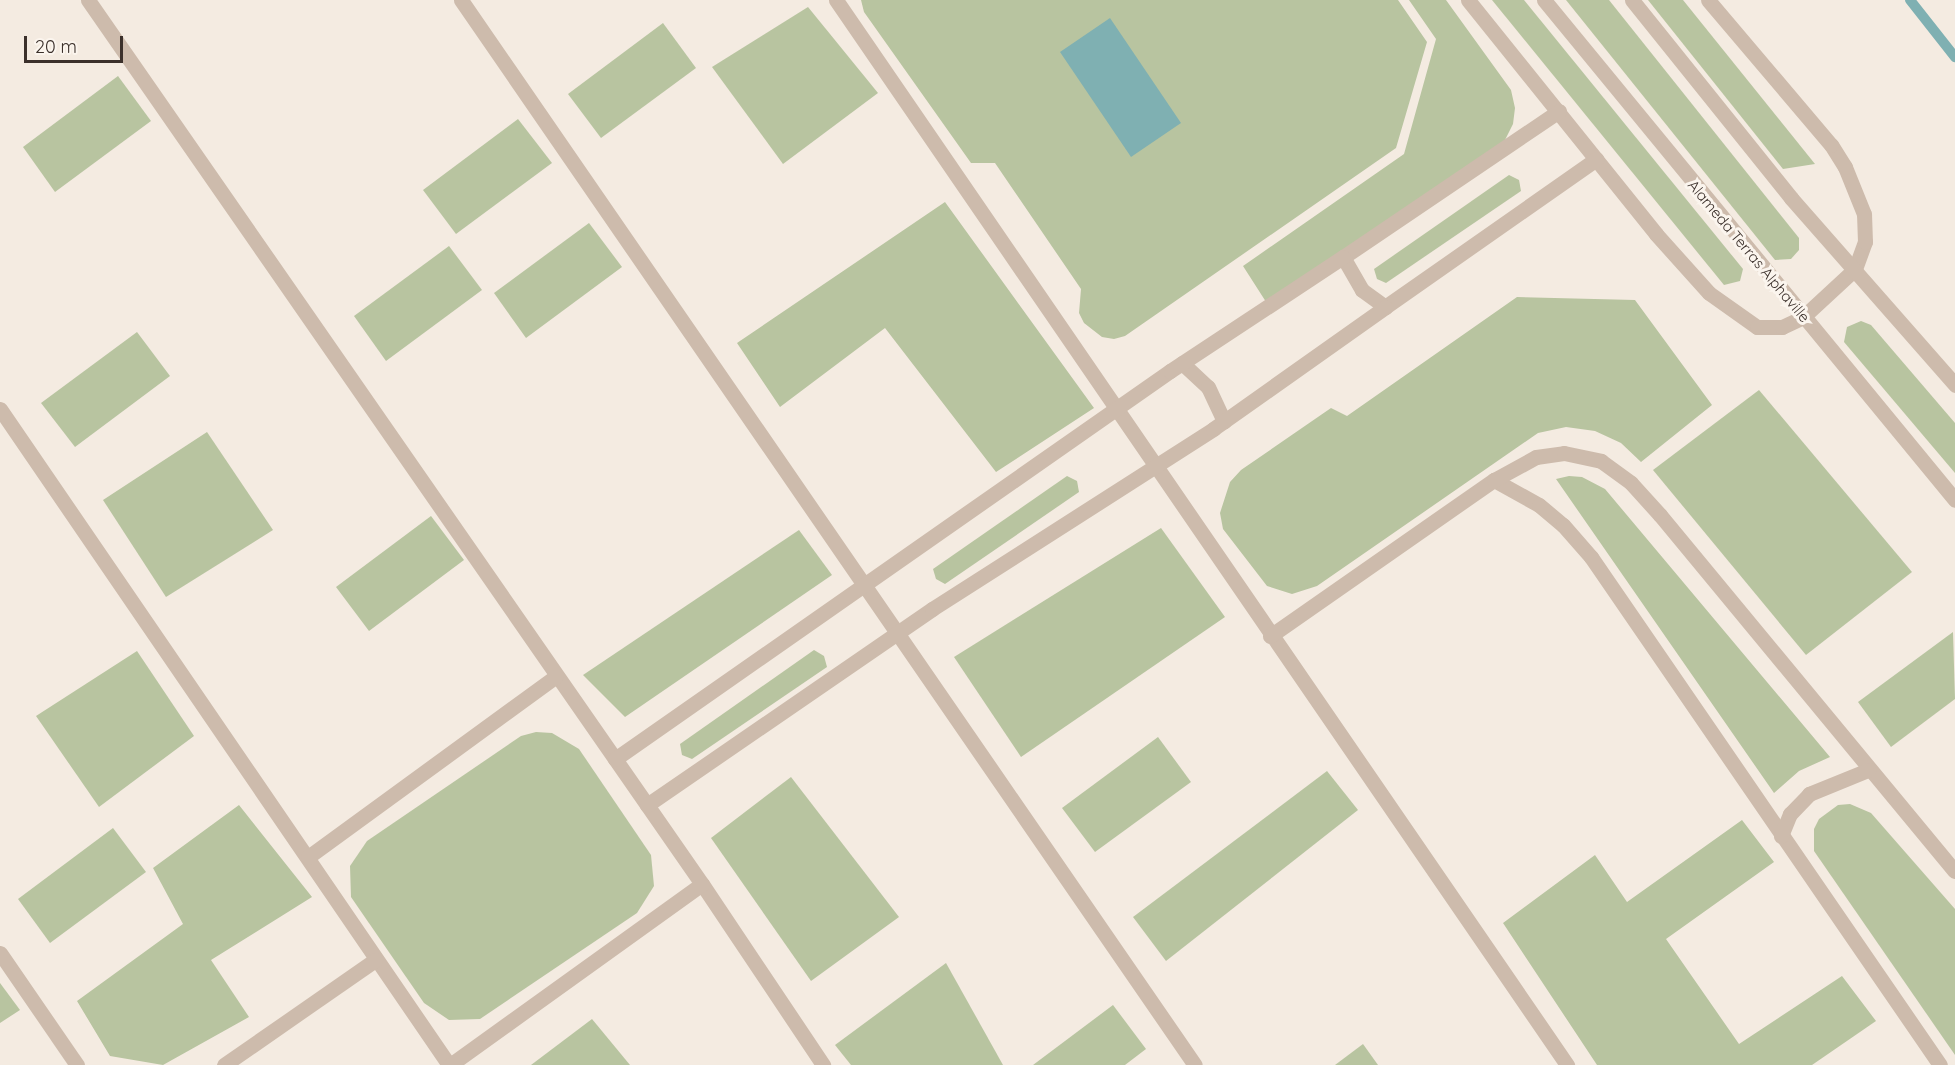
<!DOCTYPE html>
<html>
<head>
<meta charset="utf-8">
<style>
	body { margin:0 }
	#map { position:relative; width:1955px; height:1065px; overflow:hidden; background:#f4ebe1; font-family:Quicksand,sans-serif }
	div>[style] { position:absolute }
	.green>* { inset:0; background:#b8c4a0 }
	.water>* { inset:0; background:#7fb0b2 }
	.stream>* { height:10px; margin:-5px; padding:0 5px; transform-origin:5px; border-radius:5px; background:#7fb0b2 }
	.minor>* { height:15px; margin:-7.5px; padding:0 7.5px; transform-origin:7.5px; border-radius:7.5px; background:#cdbbac }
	span { translate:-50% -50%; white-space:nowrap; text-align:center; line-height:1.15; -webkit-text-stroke:6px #fbf5ee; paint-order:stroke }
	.street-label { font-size:15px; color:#3b302b }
	.scale { position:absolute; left:24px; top:36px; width:99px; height:27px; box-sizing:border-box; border:3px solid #3b302b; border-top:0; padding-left:8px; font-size:18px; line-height:21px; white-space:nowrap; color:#3b302b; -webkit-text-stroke:4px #fbf5ee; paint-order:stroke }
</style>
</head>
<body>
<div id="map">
	<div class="green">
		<i style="clip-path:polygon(861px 0,1398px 0,1427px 42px,1396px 148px,1125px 336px,1114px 339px,1102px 337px,1084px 323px,1079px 313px,1081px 289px,995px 163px,971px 163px,864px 12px)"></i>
		<i style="clip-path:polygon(1409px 0,1446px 0,1511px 90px,1515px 108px,1513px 124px,1504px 142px,1268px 305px,1243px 266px,1404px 154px,1436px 39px)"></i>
		<i style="clip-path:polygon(1492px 0,1524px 0,1743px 269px,1740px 281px,1724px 285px)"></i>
		<i style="clip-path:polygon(1566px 0,1609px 0,1799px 238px,1799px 250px,1791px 259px,1775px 260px)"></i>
		<i style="clip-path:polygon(1648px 0,1683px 0,1815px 164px,1783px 169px)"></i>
		<i style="clip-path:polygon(808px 7px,878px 93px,783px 164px,712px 67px)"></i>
		<i style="clip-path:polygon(663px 23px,696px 68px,601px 138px,568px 94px)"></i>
		<i style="clip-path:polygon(118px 76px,151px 121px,55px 192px,23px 147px)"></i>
		<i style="clip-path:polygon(518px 119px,552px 163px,456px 234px,423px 190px)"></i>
		<i style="clip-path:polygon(1509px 175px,1519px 180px,1521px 191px,1386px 283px,1377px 279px,1374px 269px)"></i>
		<i style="clip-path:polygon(945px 202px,1094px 408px,996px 472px,885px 328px,780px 407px,737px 343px)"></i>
		<i style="clip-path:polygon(589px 223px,622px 267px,526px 338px,494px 293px)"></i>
		<i style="clip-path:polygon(449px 246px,482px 290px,386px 361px,354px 316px)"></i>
		<i style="clip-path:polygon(1517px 297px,1635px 300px,1712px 405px,1641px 462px,1621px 443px,1595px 431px,1566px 427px,1538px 433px,1317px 586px,1292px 594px,1267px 586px,1223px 529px,1220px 513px,1230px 482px,1241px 470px,1331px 408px,1347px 416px)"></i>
		<i style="clip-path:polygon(1861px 321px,1871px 325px,1955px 423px,1955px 473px,1844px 342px,1847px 327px)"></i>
		<i style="clip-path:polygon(137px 332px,170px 376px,75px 447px,41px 403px)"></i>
		<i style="clip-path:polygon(1759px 390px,1912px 572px,1806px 655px,1653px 470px)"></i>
		<i style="clip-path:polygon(207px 432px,273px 530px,166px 597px,103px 500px)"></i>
		<i style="clip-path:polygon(1067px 476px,1077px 481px,1079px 492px,945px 584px,936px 579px,933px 569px)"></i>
		<i style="clip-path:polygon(1569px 476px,1582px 477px,1605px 489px,1830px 757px,1799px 771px,1774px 793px,1556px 479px)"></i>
		<i style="clip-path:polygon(431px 516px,464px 560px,369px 631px,336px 587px)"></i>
		<i style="clip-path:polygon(1161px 528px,1225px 617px,1021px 757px,954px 657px)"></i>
		<i style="clip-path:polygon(799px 530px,832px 575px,625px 717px,583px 675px)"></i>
		<i style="clip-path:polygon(1953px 632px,1955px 699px,1891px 747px,1858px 702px)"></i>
		<i style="clip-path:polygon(814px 650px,824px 656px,827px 667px,692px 759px,682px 755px,680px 744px)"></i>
		<i style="clip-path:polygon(137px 651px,194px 736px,99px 807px,36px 716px)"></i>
		<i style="clip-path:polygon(536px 732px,552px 733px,579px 749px,651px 855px,654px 886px,637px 913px,480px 1019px,449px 1020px,424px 1003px,351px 897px,350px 866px,367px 841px,521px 736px)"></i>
		<i style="clip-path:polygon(1158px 737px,1191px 782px,1095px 852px,1062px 808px)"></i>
		<i style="clip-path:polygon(1327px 771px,1358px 810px,1166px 961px,1133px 917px)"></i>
		<i style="clip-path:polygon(791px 777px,899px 917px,811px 981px,711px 838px)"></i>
		<i style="clip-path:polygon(1850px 804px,1871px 813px,1955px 909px,1955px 1055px,1814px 851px,1814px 829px,1819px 819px,1838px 805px)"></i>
		<i style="clip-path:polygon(239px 805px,312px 897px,211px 960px,249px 1017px,163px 1065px,110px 1056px,77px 1001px,183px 924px,153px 868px)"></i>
		<i style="clip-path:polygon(1742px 820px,1774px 862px,1666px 939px,1739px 1044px,1842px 976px,1876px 1021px,1812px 1065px,1597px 1065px,1503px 923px,1595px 855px,1627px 902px)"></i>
		<i style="clip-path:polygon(113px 828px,146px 872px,50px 943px,18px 899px)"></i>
		<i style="clip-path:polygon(946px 963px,1003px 1065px,851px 1065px,835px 1045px)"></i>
		<i style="clip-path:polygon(0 983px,20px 1010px,0 1023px)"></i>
		<i style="clip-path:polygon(1113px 1005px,1146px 1049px,1125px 1065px,1033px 1065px)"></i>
		<i style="clip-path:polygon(592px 1019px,630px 1065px,531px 1065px)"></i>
		<i style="clip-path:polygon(1363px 1044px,1378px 1065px,1335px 1065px)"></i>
	</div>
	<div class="water">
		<i style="clip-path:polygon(1110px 18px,1181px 123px,1131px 157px,1060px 52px)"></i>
	</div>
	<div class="stream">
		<i style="left:1910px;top:0;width:73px;rotate:51.7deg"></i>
	</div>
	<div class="minor">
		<i style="left:88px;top:0;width:1076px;rotate:55.22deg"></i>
		<i style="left:702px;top:884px;width:218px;rotate:56.2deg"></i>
		<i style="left:461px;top:0;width:1293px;rotate:55.43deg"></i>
		<i style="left:836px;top:0;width:1292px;rotate:55.53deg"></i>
		<i style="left:1468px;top:0;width:300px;rotate:51.2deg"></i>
		<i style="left:1656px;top:234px;width:79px;rotate:48.1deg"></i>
		<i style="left:1709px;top:293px;width:59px;rotate:35.3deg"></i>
		<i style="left:1757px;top:327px;width:25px"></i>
		<i style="left:1782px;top:327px;width:23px;rotate:-25deg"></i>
		<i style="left:1803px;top:317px;width:71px;rotate:-42.7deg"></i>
		<i style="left:1855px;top:269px;width:29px;rotate:-70deg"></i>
		<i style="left:1865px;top:242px;width:28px;rotate:-92deg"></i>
		<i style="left:1864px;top:214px;width:51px;rotate:-112deg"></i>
		<i style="left:1845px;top:167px;width:26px;rotate:-122deg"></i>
		<i style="left:1831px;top:145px;width:190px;rotate:-130.3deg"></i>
		<i style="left:1544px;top:0;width:647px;rotate:50.58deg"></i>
		<i style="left:1632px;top:0;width:254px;rotate:51.2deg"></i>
		<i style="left:1791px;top:198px;width:249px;rotate:48.7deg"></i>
		<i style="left:1559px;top:111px;width:261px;rotate:145.9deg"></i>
		<i style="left:1343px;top:257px;width:38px;rotate:60deg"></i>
		<i style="left:1362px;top:290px;width:29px;rotate:36deg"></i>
		<i style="left:1385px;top:307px;width:258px;rotate:-35deg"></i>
		<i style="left:1182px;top:363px;width:35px;rotate:43deg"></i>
		<i style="left:1208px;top:387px;width:38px;rotate:65deg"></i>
		<i style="left:0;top:409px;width:795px;rotate:55.61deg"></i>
		<i style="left:1494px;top:480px;width:51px;rotate:29.1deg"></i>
		<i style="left:1539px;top:505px;width:31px;rotate:40deg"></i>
		<i style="left:1563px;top:525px;width:43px;rotate:48.8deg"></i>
		<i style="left:1591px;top:557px;width:616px;rotate:55.51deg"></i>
		<i style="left:1270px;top:636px;width:273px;rotate:-34.9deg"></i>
		<i style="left:1494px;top:480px;width:48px;rotate:-28.7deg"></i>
		<i style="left:1536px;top:457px;width:28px;rotate:-8deg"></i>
		<i style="left:1564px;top:453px;width:38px;rotate:12deg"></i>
		<i style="left:1601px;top:461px;width:37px;rotate:36deg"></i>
		<i style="left:1631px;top:483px;width:43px;rotate:47.8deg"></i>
		<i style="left:1660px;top:515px;width:462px;rotate:50.4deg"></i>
		<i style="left:615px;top:759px;width:677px;rotate:-34.96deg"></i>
		<i style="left:1170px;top:371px;width:207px;rotate:-33.4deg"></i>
		<i style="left:647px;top:805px;width:346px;rotate:-34.5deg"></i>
		<i style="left:932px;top:609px;width:334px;rotate:-32.6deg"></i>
		<i style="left:1213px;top:429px;width:211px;rotate:-35.3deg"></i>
		<i style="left:1781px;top:836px;width:24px;rotate:-68deg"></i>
		<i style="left:1790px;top:814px;width:28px;rotate:-46deg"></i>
		<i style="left:1809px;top:794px;width:64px;rotate:-22.1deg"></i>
		<i style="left:308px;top:857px;width:306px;rotate:-36.1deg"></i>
		<i style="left:0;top:953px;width:136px;rotate:55.5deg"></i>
		<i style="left:224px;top:1065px;width:184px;rotate:-34.8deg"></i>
		<i style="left:450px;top:1065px;width:310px;rotate:-35.7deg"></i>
	</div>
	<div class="street-label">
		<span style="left:1749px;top:251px;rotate:50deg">Alameda Terras Alphaville</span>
	</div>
	<div class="scale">20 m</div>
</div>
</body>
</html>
